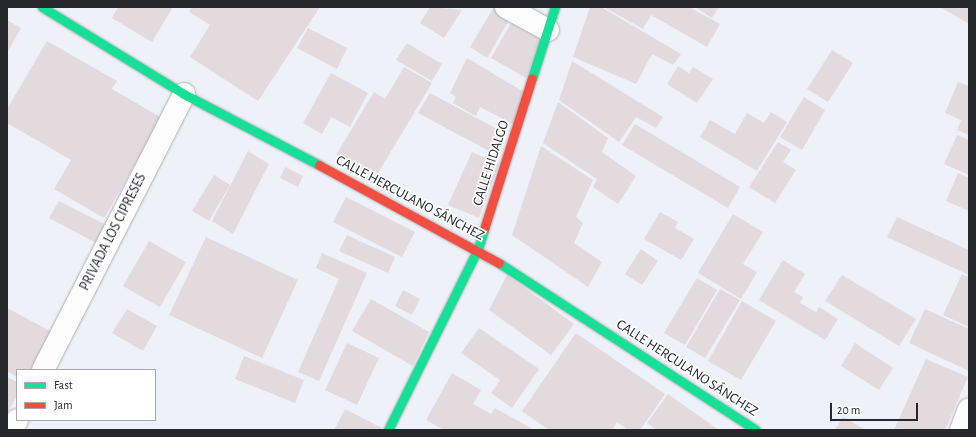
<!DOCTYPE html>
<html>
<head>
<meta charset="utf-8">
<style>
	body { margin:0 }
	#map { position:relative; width:976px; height:437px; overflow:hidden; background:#eff1f8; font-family:"Alegreya Sans",sans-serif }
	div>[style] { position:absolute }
	.building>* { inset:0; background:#e2dadc }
	.roads { filter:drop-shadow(0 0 1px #aeb0b5) drop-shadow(0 0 1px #aeb0b5) }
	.street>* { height:22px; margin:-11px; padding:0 11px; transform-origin:11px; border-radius:11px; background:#fdfdfe }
	.fast>* { height:9px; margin:-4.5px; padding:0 4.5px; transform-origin:4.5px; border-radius:4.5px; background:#16e098 }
	.jam>* { height:9px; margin:-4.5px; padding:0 4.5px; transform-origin:4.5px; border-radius:4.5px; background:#f24e42 }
	span { translate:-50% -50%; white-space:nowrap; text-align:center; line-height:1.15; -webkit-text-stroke:3.5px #fff; paint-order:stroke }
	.street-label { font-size:14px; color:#26282c }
	.frame { position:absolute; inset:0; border:8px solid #26282c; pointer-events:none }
	.legend { position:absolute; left:16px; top:369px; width:140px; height:52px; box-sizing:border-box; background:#fff; border:1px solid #a8a9ab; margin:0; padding:5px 7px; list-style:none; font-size:12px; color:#26282c }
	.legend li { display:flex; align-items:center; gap:8px; height:20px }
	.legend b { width:20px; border:1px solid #a8a9ab }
	.scale { position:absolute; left:830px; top:403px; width:88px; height:18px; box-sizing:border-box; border:2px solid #26282c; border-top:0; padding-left:5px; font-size:12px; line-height:14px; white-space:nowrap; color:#26282c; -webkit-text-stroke:3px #fff; paint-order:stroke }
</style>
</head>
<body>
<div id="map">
	<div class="building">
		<i style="clip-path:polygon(118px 7px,173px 7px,152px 42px,112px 18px)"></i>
		<i style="clip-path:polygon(192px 7px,320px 7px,258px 101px,190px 57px,210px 25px,189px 12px)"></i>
		<i style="clip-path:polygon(430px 7px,462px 10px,444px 38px,420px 23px)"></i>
		<i style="clip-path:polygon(494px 7px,512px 15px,487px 58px,470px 47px)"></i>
		<i style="clip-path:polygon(590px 7px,601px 7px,681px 54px,673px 65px,652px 54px,636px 84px,573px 57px)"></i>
		<i style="clip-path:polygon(604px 7px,689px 7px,720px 24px,707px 47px,651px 15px,643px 29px)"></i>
		<i style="clip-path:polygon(695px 7px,719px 7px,712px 18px)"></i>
		<i style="clip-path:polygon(940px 7px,969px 7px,969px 24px)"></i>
		<i style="clip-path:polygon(515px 16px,543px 33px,526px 78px,491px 58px)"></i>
		<i style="clip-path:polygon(7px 20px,21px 28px,7px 53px)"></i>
		<i style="clip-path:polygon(308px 28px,347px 48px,337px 69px,297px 48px)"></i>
		<i style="clip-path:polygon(47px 41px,117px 81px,112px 89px,162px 118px,104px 218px,54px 189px,71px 160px,7px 123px,7px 109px)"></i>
		<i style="clip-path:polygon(407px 43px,442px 64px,432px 81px,396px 60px)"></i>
		<i style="clip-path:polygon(832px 50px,853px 63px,828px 102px,807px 89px)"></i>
		<i style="clip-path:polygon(467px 58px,524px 92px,513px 124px,480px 107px,476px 116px,453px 103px,456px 97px,450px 93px)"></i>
		<i style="clip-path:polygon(572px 61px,663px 117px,656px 128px,636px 117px,619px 142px,559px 100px)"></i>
		<i style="clip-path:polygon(678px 66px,689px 73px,693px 67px,713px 79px,697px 103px,667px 84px)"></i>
		<i style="clip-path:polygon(404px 67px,432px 83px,375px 178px,336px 155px,374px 92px,385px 99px)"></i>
		<i style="clip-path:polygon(331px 73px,368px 93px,350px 127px,331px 117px,322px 134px,303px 123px)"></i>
		<i style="clip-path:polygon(958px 82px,969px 86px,969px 135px,957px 130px,961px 120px,945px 113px)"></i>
		<i style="clip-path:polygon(430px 93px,497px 129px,489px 151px,418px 113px)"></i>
		<i style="clip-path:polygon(804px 97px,825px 110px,802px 150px,780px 137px)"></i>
		<i style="clip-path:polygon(558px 102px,608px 138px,602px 152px,636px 176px,618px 204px,593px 187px,597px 179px,543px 143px)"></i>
		<i style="clip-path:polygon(771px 112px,787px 122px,757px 171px,700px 137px,710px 120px,735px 134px,747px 113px,764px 123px)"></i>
		<i style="clip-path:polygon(635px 124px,740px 187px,728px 208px,622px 145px)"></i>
		<i style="clip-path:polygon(957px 135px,969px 140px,969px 175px,944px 164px)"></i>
		<i style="clip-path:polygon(778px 142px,791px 150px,783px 162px,796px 170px,775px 203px,749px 187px)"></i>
		<i style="clip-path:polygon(541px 146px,593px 180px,576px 217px,583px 223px,574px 243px,602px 262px,588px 287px,512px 235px)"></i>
		<i style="clip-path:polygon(248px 151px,269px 164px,233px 234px,212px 221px)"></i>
		<i style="clip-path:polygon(472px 152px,499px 164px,479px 218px,448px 205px)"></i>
		<i style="clip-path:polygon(285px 167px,303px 176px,298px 187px,280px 178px)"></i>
		<i style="clip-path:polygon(958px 173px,969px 178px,969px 211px,946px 201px)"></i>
		<i style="clip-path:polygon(214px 175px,230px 185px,209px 221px,192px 211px)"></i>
		<i style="clip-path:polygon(346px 197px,415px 232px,402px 257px,333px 222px)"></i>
		<i style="clip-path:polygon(59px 201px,108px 226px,98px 244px,49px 218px)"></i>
		<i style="clip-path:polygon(660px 212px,678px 222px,675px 228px,694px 239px,681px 260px,644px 239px)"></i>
		<i style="clip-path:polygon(733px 214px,763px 232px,743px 264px,757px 272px,741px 299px,698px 273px)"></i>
		<i style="clip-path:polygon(897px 217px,969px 250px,969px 275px,887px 237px)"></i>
		<i style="clip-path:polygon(347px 235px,395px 257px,388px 273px,339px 251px)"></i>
		<i style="clip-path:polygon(206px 237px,298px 280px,262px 358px,169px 315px)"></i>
		<i style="clip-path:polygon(149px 241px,186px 262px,160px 307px,123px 286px)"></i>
		<i style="clip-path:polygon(641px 249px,658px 261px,642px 285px,625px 274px)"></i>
		<i style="clip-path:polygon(322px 253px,367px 273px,319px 381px,298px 372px,339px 279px,316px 268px)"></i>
		<i style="clip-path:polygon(783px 260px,805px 274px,794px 292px,803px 297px,800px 303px,816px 312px,819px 307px,838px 319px,825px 340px,759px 300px)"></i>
		<i style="clip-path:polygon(962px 274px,969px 277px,969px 327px,943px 315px)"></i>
		<i style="clip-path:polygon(507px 275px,574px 324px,551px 355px,489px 310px)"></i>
		<i style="clip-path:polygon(842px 275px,916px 319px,899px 346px,825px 301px)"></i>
		<i style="clip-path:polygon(697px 278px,717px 290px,685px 345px,664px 333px)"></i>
		<i style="clip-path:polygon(720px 289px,740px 300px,705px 358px,686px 347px)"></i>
		<i style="clip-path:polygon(403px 290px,420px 299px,412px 315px,395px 306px)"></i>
		<i style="clip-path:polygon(371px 299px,429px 332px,413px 366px,352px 331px)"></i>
		<i style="clip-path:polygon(742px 301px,776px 321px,741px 380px,708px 361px)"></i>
		<i style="clip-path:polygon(7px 308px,52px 332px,31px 370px,17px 370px,17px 377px,7px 371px)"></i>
		<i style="clip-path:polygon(127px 309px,157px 326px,143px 351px,112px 333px)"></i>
		<i style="clip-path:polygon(925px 309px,969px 329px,969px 371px,909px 343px)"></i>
		<i style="clip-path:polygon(479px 328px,539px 369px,512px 408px,491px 393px,500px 380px,461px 353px)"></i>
		<i style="clip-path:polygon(576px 333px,665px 394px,640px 430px,628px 430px,617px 422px,612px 430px,549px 430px,522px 411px)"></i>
		<i style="clip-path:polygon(347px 343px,379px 358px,357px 405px,325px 390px)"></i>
		<i style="clip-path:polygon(855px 343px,893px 368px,879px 390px,841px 366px)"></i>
		<i style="clip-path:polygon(244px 356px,304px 380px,295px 403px,235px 379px)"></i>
		<i style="clip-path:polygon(926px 359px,968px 377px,945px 430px,894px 430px)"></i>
		<i style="clip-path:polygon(452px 373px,481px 390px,473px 404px,491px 414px,495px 408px,534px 430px,444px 430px,426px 420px)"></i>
		<i style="clip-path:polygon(7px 377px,17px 382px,17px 396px,7px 413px)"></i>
		<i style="clip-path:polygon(668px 394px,719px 430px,657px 430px,647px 423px)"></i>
		<i style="clip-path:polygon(345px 409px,382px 428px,382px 430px,334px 430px)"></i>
		<i style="clip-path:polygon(843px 417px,866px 430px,835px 430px)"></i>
	</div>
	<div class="roads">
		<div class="street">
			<i style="left:506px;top:7px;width:48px;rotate:28.7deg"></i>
			<i style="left:43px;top:370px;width:310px;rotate:-62.9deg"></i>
			<i style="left:12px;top:430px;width:11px;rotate:-63deg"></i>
			<i style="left:961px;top:430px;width:22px;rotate:-69deg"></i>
		</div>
		<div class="fast">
			<i style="left:42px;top:7px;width:167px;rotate:31.5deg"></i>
			<i style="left:184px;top:94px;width:153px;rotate:27.7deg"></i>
			<i style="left:532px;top:78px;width:75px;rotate:-72.1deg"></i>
			<i style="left:499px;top:263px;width:306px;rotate:33deg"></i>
			<i style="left:388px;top:430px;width:202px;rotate:-63.6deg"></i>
			<i style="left:478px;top:249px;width:21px;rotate:-73deg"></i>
		</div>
		<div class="jam">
			<i style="left:319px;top:165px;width:205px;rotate:28.6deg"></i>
			<i style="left:484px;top:229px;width:158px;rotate:-72.4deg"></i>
		</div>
	</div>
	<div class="street-label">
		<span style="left:491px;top:163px;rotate:-72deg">CALLE HIDALGO</span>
		<span style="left:410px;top:198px;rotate:28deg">CALLE HERCULANO SÁNCHEZ</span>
		<span style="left:113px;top:232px;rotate:-63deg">PRIVADA LOS CIPRESES</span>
		<span style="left:687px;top:368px;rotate:33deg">CALLE HERCULANO SÁNCHEZ</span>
	</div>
	<div class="frame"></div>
	<ul class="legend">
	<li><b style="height:5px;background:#16e098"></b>Fast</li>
	<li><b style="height:5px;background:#f24e42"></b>Jam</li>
	</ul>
	<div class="scale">20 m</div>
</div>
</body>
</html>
